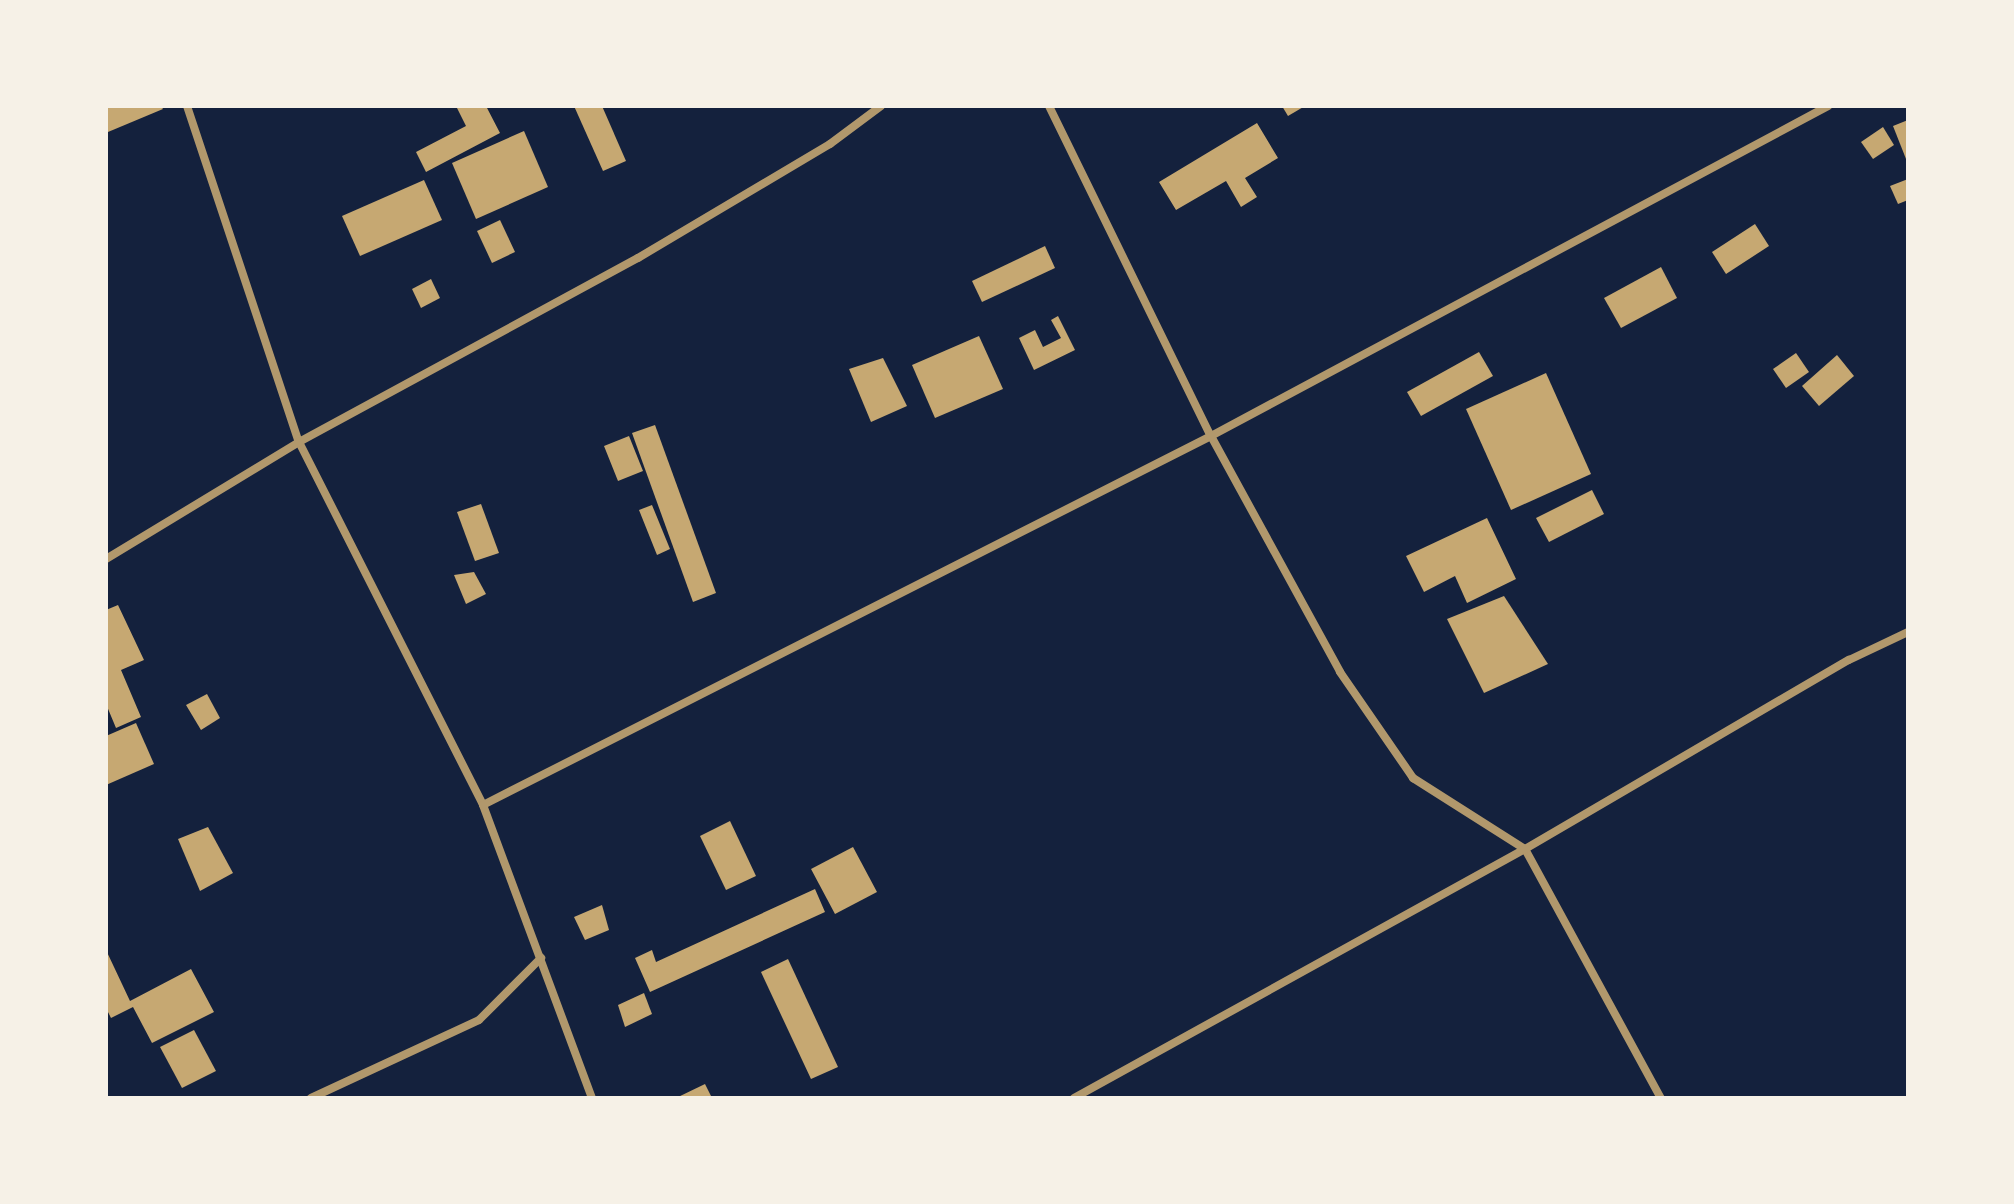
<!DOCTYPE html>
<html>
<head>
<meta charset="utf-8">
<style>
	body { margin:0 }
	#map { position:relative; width:2014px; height:1204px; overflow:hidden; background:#14213d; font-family:Arial,sans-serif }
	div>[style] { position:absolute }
	.building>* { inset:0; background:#c6a872 }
	.minor>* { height:8px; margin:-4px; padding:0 4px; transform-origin:4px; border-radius:4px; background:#b1986c }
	span { translate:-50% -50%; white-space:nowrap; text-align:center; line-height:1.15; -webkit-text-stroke:8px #f6f1e7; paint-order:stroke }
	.frame { position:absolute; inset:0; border:108px solid #f6f1e7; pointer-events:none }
</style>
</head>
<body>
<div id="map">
	<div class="building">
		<i style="clip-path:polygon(106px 106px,161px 106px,163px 109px,108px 132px)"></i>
		<i style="clip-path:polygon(456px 106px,486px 106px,500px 133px,426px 172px,416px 152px,466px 126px)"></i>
		<i style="clip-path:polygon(574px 106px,602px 106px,626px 161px,603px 171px)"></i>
		<i style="clip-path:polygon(1282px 106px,1305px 106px,1288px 116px)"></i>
		<i style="clip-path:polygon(1908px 120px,1908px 164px,1893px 126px)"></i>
		<i style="clip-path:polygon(1257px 123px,1278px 158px,1245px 178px,1257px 197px,1241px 207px,1226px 181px,1176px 210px,1159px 182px)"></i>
		<i style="clip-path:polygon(1883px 127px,1894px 145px,1873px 159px,1861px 142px)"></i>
		<i style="clip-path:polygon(524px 131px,548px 187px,476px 219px,452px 163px)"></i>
		<i style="clip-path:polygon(1908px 179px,1908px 200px,1898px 204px,1890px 186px)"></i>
		<i style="clip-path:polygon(424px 180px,442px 220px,360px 256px,342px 216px)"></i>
		<i style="clip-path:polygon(500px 220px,515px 252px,492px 263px,477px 231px)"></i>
		<i style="clip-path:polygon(1755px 224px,1769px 246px,1726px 274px,1712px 252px)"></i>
		<i style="clip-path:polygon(1045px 246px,1055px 268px,982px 302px,972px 281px)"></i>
		<i style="clip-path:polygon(1661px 267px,1677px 298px,1621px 328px,1604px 298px)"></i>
		<i style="clip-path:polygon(431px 279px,440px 298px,421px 308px,412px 289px)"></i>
		<i style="clip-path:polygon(1058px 316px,1075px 350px,1034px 370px,1019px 338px,1035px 330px,1043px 347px,1061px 338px,1051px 320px)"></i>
		<i style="clip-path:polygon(979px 336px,1003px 389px,935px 418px,912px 365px)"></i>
		<i style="clip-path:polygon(1479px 352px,1493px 376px,1421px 416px,1407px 392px)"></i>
		<i style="clip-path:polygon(1796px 353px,1809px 372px,1786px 388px,1773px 369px)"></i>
		<i style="clip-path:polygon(1837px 355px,1854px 376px,1819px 406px,1802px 386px)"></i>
		<i style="clip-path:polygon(883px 358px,907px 406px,871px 422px,849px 369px)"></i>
		<i style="clip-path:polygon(1546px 373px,1591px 474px,1511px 510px,1466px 409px)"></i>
		<i style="clip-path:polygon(655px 425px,716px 593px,693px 602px,632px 433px)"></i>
		<i style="clip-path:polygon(629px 436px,643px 471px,618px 481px,604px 446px)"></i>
		<i style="clip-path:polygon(1592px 490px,1604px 514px,1549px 542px,1536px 518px)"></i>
		<i style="clip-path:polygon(481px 504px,499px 553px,475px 561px,457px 512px)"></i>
		<i style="clip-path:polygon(652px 505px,670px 549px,657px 555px,639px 510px)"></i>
		<i style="clip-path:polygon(1487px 518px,1516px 579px,1467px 603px,1455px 576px,1424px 592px,1406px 556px)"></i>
		<i style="clip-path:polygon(474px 572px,486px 594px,466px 604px,454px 575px)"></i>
		<i style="clip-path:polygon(1504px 596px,1548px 664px,1484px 693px,1447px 619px)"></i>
		<i style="clip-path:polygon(118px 605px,144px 660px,121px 670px,141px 717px,116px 728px,106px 704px,106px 610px)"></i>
		<i style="clip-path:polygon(207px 694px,220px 718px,201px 730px,186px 705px)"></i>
		<i style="clip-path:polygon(136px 723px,154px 764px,106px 785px,106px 736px)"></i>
		<i style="clip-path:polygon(730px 821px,756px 876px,726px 890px,700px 836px)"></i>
		<i style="clip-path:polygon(208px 827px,233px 873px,200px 891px,178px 839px)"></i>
		<i style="clip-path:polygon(853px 847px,877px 892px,835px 914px,811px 869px)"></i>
		<i style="clip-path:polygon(815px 889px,825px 912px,650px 992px,635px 958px,652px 950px,656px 962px)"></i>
		<i style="clip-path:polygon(602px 905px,609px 930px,585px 940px,574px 917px)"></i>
		<i style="clip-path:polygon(106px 950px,130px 1001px,191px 969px,214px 1012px,152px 1043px,133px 1007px,111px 1018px,106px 1008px)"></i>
		<i style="clip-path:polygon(788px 959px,838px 1067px,811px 1079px,761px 972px)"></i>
		<i style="clip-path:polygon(644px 993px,652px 1014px,625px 1027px,618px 1005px)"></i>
		<i style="clip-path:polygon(194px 1030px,216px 1071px,182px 1088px,160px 1047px)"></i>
		<i style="clip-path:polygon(705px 1084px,712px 1098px,676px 1098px)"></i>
	</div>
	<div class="minor">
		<i style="left:187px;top:106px;width:354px;rotate:71.6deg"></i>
		<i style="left:299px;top:442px;width:407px;rotate:63.1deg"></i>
		<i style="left:483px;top:805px;width:313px;rotate:69.6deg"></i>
		<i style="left:1049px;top:106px;width:368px;rotate:63.9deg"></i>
		<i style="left:1211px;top:436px;width:269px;rotate:61.3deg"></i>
		<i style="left:1340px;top:672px;width:129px;rotate:55.4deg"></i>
		<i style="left:1413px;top:778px;width:133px;rotate:32.4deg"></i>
		<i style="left:1525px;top:849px;width:284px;rotate:61.4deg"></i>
		<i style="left:106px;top:559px;width:226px;rotate:-31.2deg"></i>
		<i style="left:299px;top:442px;width:386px;rotate:-28.5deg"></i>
		<i style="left:638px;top:258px;width:223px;rotate:-30.7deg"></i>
		<i style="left:830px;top:144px;width:64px;rotate:-36.7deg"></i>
		<i style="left:483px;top:805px;width:816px;rotate:-26.88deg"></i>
		<i style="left:1211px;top:436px;width:700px;rotate:-28.14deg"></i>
		<i style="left:311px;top:1098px;width:185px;rotate:-24.9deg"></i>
		<i style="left:479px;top:1020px;width:88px;rotate:-45deg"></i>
		<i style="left:1074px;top:1098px;width:515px;rotate:-28.9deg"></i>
		<i style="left:1525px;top:849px;width:375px;rotate:-30.3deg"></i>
		<i style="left:1849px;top:660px;width:65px;rotate:-25.4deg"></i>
	</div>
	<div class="frame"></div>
</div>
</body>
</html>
